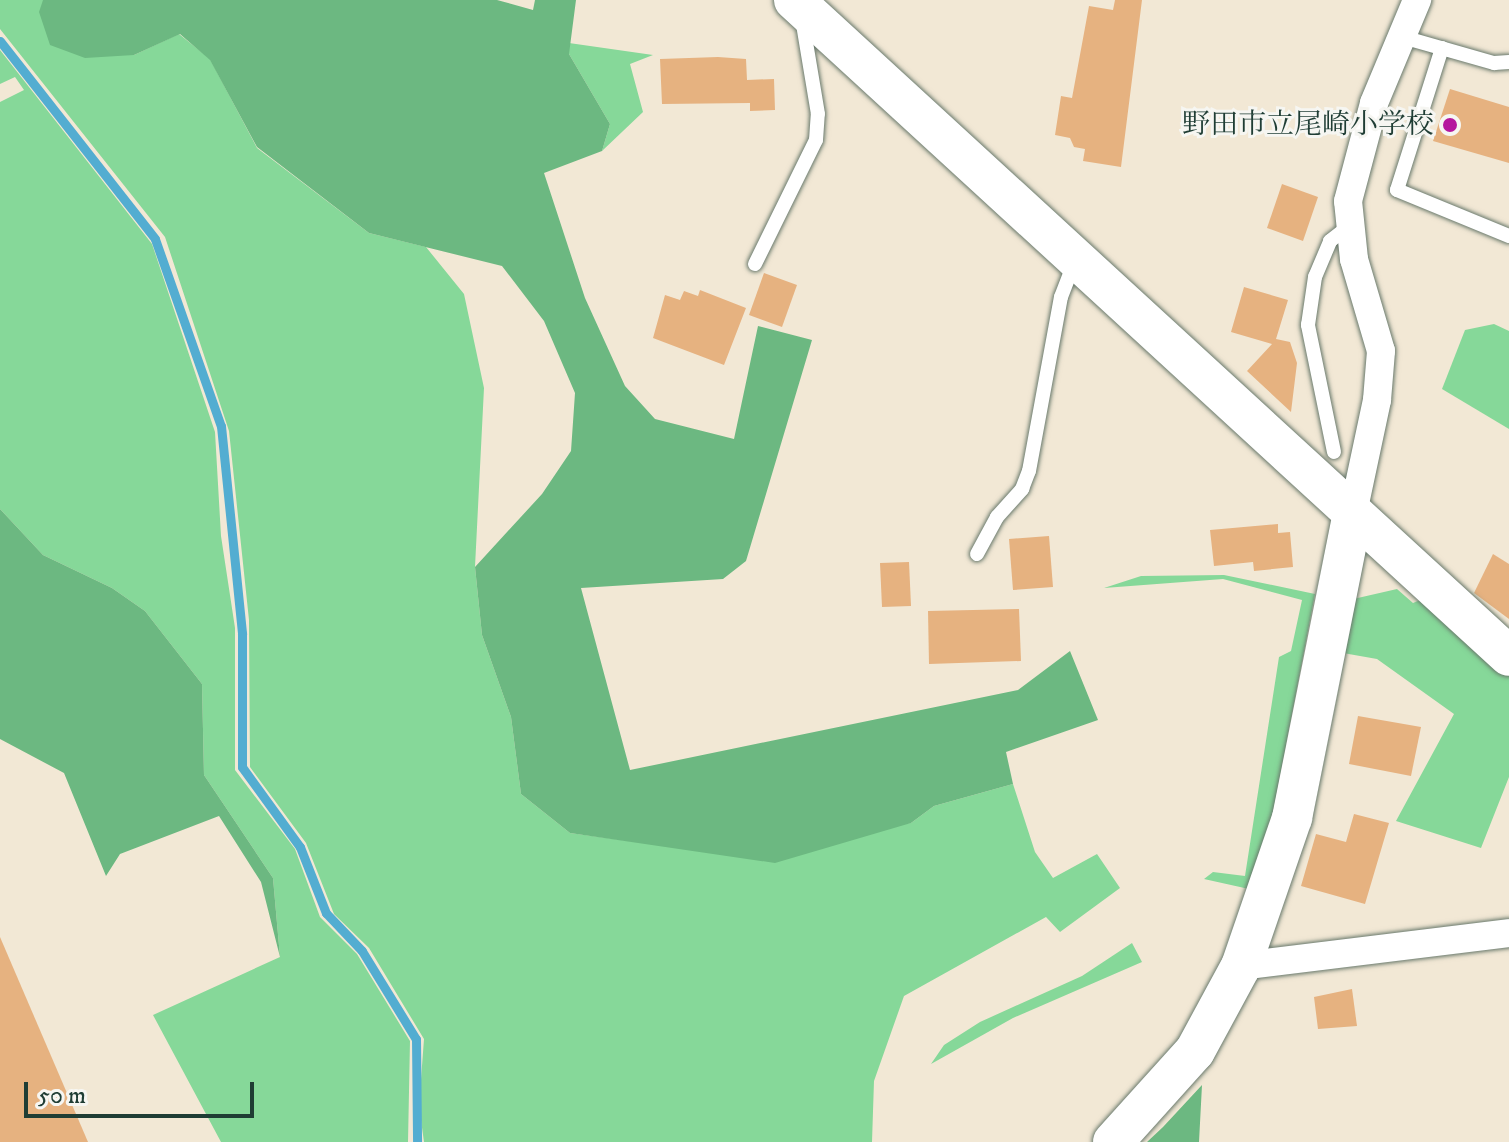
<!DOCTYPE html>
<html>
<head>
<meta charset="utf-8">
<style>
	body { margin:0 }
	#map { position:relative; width:1509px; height:1142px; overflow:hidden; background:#f2e8d5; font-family:"IM FELL DW Pica","Noto Serif JP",serif }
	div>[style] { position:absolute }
	.green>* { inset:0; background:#86d899 }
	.forest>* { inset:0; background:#6cb881 }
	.stream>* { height:9px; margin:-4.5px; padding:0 4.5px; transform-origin:4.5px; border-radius:4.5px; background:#53add1 }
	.building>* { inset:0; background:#e6b280 }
	.roads { filter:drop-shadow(0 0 2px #69796c) drop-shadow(0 0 2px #69796c) }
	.lane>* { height:14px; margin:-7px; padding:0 7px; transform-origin:7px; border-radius:7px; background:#fff }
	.street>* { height:28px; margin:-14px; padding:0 14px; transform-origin:14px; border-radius:14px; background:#fff }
	.secondary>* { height:40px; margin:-20px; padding:0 20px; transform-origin:20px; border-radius:20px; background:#fff }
	.dots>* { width:22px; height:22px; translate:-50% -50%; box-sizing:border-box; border:4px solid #f6f6f2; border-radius:50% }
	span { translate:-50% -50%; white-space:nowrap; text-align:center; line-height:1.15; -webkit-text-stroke:6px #f6f6f2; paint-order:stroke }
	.poi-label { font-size:28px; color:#1f3d34 }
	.right { translate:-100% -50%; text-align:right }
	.scale { position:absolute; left:24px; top:1082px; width:230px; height:36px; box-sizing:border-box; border:4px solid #1f3d34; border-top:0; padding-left:10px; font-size:24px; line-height:28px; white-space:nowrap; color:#1f3d34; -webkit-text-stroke:6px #f6f6f2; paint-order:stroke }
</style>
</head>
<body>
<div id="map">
	<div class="green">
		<i style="clip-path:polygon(0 0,48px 0,134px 55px,179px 34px,210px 59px,257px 148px,369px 233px,426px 247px,464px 294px,484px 388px,475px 567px,482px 635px,511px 717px,521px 794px,570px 833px,659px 845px,911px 823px,934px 806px,1013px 784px,1035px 852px,1053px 878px,1097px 854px,1120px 888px,1060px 932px,1046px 917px,904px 996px,874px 1081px,872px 1142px,424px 1142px,419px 1106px,424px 1039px,369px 948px,334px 914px,306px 843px,250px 767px,249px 620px,229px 431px,165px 237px,0 29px)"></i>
		<i style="clip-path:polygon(569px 43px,653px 55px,630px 64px,643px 112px,602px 151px,610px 124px,569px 54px)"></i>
		<i style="clip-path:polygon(0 50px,152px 244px,215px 432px,221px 536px,235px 628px,235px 770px,295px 849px,320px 917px,357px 954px,410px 1041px,408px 1142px,221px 1142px,153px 1015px,280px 957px,273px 878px,204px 775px,202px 684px,145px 611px,112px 588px,43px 555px,0 509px,0 102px,24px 90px,15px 77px,0 84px)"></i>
		<i style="clip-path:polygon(1494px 324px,1509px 331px,1509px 429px,1442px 389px,1465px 330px)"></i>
		<i style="clip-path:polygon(1224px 575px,1315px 594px,1258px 891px,1204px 879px,1213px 872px,1245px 876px,1279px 657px,1291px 651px,1302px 600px,1223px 579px,1104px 588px,1141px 576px)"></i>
		<i style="clip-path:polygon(1397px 589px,1413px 603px,1425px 598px,1509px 673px,1509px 777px,1481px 848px,1396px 821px,1454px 714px,1377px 659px,1343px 653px,1349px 600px)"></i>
		<i style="clip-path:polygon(1132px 943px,1142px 962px,1013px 1018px,931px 1064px,944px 1045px,980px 1022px,1082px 976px)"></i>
	</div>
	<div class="forest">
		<i style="clip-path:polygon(43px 0,497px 0,533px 10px,535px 0,576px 0,569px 54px,610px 124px,602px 151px,544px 173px,585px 298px,625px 386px,655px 419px,734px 439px,758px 326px,812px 340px,746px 561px,723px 579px,581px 588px,630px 770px,1018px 690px,1070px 651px,1098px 720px,1006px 752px,1013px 784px,934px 806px,911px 823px,775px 863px,570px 833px,521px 794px,511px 717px,482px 635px,475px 567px,542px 494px,571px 451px,575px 393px,544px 321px,502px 266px,369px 233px,257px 147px,210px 60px,180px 34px,134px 55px,85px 58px,50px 45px,39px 12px)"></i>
		<i style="clip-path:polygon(0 509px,43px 555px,112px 588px,145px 611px,202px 684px,204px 775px,273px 878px,280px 957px,261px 882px,219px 816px,120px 854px,106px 876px,64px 773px,0 739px)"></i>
		<i style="clip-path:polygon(1202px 1085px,1199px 1142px,1147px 1142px,1163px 1127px)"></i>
	</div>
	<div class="stream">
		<i style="left:0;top:41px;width:251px;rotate:51.9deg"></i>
		<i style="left:155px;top:239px;width:198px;rotate:70.6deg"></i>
		<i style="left:221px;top:426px;width:209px;rotate:84.2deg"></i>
		<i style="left:242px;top:634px;width:133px;rotate:90deg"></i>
		<i style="left:242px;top:767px;width:99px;rotate:54.1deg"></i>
		<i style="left:300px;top:847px;width:71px;rotate:68.5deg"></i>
		<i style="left:326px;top:913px;width:52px;rotate:46.5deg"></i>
		<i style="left:362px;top:951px;width:103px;rotate:58.5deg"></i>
		<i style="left:416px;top:1039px;width:103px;rotate:89.4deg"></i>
	</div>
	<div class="building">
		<i style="clip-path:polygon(1115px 0,1142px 0,1121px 167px,1083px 161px,1085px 149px,1074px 147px,1070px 138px,1055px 135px,1061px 96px,1072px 98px,1089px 6px,1113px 10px)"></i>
		<i style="clip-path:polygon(718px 57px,746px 59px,747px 80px,774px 79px,775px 110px,750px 111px,750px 103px,662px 104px,660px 59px)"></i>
		<i style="clip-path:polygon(1450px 89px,1509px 107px,1509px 163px,1433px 141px)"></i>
		<i style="clip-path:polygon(1282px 184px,1318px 197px,1303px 241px,1267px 228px)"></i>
		<i style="clip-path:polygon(764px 273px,797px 285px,782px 327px,749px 315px)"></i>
		<i style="clip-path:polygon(1244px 287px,1288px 300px,1276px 339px,1290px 342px,1297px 363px,1291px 412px,1247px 371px,1272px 344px,1231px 332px)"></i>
		<i style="clip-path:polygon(700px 290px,746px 308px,724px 365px,653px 338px,665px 295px,680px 300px,684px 291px,698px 296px)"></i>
		<i style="clip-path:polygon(1278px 524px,1278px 533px,1290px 532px,1293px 567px,1254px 571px,1253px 562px,1214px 566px,1210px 530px)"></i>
		<i style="clip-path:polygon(1049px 536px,1053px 587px,1013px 590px,1009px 539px)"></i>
		<i style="clip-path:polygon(1493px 554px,1509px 564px,1509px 619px,1474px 593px)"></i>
		<i style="clip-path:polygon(909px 562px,911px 606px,882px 607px,880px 563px)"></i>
		<i style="clip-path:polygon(1019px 609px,1021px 661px,929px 664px,928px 611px)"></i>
		<i style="clip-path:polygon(1358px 716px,1421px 727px,1411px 776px,1349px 764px)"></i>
		<i style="clip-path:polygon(1354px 814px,1389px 823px,1365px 904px,1301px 886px,1316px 834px,1346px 842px)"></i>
		<i style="clip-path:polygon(0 937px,88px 1142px,0 1142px)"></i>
		<i style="clip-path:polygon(1352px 989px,1357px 1026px,1318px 1029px,1314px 997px)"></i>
	</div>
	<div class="roads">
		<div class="lane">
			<i style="left:1399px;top:36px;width:99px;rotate:15.9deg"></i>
			<i style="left:1494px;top:63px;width:15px;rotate:-4deg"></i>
			<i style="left:1442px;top:48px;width:149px;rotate:107.6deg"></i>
			<i style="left:1397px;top:190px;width:121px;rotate:22.3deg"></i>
			<i style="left:755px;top:264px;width:138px;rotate:-63.8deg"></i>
			<i style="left:816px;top:140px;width:26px;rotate:-86deg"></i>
			<i style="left:818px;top:114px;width:97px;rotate:-99.5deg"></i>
			<i style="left:1334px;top:452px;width:130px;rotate:-101.6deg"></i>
			<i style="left:1308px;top:325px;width:49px;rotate:-81.7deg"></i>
			<i style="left:1315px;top:277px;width:39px;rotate:-67deg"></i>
			<i style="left:1330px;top:241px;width:24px;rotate:-38deg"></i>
			<i style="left:977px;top:554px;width:42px;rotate:-61.6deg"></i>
			<i style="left:997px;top:517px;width:38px;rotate:-48deg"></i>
			<i style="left:1022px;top:489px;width:19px;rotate:-69deg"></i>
			<i style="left:1029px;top:471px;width:177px;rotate:-79.6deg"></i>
			<i style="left:1061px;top:297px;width:36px;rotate:-69deg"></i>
		</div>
		<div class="street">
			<i style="left:1353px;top:513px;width:116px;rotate:-78deg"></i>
			<i style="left:1377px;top:400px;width:49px;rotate:-85.3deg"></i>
			<i style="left:1381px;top:351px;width:96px;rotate:-106.4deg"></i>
			<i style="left:1354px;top:259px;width:58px;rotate:-95.9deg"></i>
			<i style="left:1348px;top:201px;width:101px;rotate:-75.1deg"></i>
			<i style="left:1374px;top:103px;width:112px;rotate:-67.3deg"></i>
			<i style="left:1241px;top:966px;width:270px;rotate:-7deg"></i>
		</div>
		<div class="secondary">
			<i style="left:794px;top:0;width:970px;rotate:42.54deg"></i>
			<i style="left:1113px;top:1142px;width:122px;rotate:-48deg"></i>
			<i style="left:1195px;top:1051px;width:97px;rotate:-61.6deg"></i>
			<i style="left:1241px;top:966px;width:157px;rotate:-71deg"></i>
			<i style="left:1292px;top:818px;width:311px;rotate:-78.7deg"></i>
		</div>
	</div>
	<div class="dots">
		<i style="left:1450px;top:125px;background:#b5179e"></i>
	</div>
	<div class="poi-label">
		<span class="right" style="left:1434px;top:125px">野田市立尾崎小学校</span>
	</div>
	<div class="scale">50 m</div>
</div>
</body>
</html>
